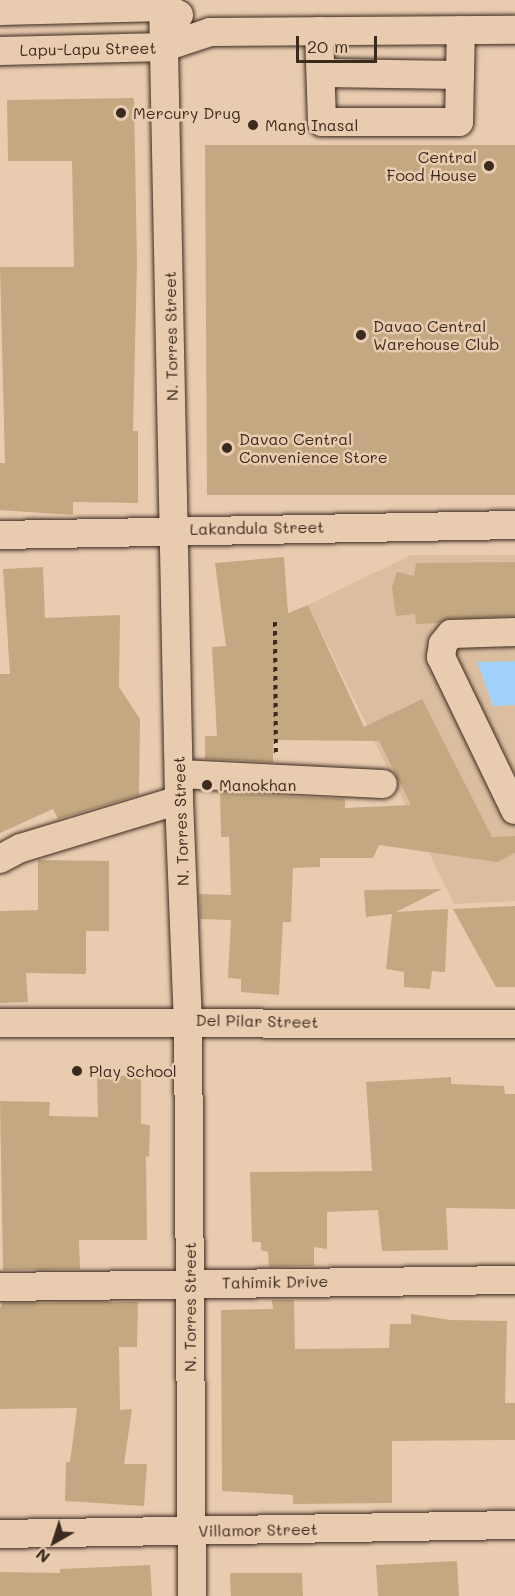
<!DOCTYPE html>
<html>
<head>
<meta charset="utf-8">
<style>
	body { margin:0 }
	#map { position:relative; width:515px; height:1596px; overflow:hidden; background:#e9ccb0; font-family:Mali,sans-serif }
	div>[style] { position:absolute }
	.built>* { inset:0; background:#dbbe9f }
	.water>* { inset:0; background:#a1d1fd }
	.building>* { inset:0; background:#c4a882 }
	.path>* { height:4px; margin-top:-2px; transform-origin:0; background:repeating-linear-gradient(90deg,#3b2a1e 0 4.5px,transparent 0 9px) }
	.roads { filter:drop-shadow(0 0 2px #3b2a1e) drop-shadow(0 0 2px #3b2a1e) }
	.minor>* { height:28px; margin:-14px; padding:0 14px; transform-origin:14px; border-radius:14px; background:#e9ccb0 }
	.dots>* { width:16px; height:16px; translate:-50% -50%; box-sizing:border-box; border:3px solid #e9ccb0; border-radius:50% }
	span { translate:-50% -50%; white-space:nowrap; text-align:center; line-height:1.15; -webkit-text-stroke:5px #e9ccb0; paint-order:stroke }
	.street-label { font-size:16px; color:#3b2a1e }
	.poi-label { font-size:16px; color:#3b2a1e }
	.left { translate:0 -50%; text-align:left }
	.right { translate:-100% -50%; text-align:right }
	.north { position:absolute; left:24px; top:1512px; width:60px; height:60px; -webkit-text-stroke:4px #e9ccb0; paint-order:stroke; rotate:219deg; font-size:16px; font-weight:700; line-height:24px; text-align:center; color:#3b2a1e }
	.north::after { content:''; display:block; margin:auto; width:21px; height:27px; background:#3b2a1e; clip-path:polygon(50% 0,100% 100%,50% 72%,0 100%) }
	.scale { position:absolute; left:296px; top:36px; width:81px; height:27px; box-sizing:border-box; border:3px solid #3b2a1e; border-top:0; padding-left:8px; font-size:18px; line-height:21px; white-space:nowrap; color:#3b2a1e; -webkit-text-stroke:4px #e9ccb0; paint-order:stroke }
</style>
</head>
<body>
<div id="map">
	<div class="built">
		<i style="clip-path:polygon(411px 555px,515px 555px,515px 901px,454px 904px,308px 605px)"></i>
	</div>
	<div class="water">
		<i style="clip-path:polygon(515px 661px,515px 705px,493px 706px,477px 662px)"></i>
	</div>
	<div class="building">
		<i style="clip-path:polygon(134px 98px,137px 263px,133px 431px,138px 431px,138px 503px,73px 502px,73px 515px,0 510px,0 463px,5px 463px,0 267px,74px 267px,72px 161px,8px 161px,7px 100px)"></i>
		<i style="clip-path:polygon(205px 145px,515px 145px,515px 495px,207px 495px)"></i>
		<i style="clip-path:polygon(284px 557px,288px 613px,308px 605px,364px 727px,422px 699px,492px 837px,515px 836px,515px 853px,497px 862px,379px 845px,373px 858px,320px 858px,320px 867px,293px 868px,291px 922px,283px 922px,279px 995px,241px 992px,241px 979px,228px 978px,231px 920px,200px 919px,199px 894px,231px 895px,229px 837px,221px 837px,220px 793px,345px 799px,345px 808px,411px 805px,379px 741px,273px 740px,273px 762px,205px 759px,205px 736px,217px 736px,212px 647px,226px 646px,215px 563px)"></i>
		<i style="clip-path:polygon(515px 562px,515px 616px,450px 618px,439px 623px,416px 624px,415px 614px,396px 616px,392px 587px,397px 572px,414px 576px,416px 563px)"></i>
		<i style="clip-path:polygon(43px 567px,45px 618px,120px 615px,119px 687px,140px 719px,139px 795px,58px 819px,53px 809px,0 833px,0 674px,10px 674px,3px 569px)"></i>
		<i style="clip-path:polygon(38px 860px,109px 861px,109px 931px,86px 931px,86px 974px,26px 973px,28px 1002px,0 1003px,0 911px,38px 910px)"></i>
		<i style="clip-path:polygon(442px 889px,396px 912px,448px 909px,445px 972px,432px 971px,430px 989px,404px 987px,404px 972px,386px 969px,392px 914px,366px 917px,364px 890px)"></i>
		<i style="clip-path:polygon(515px 906px,515px 987px,496px 987px,453px 909px)"></i>
		<i style="clip-path:polygon(97px 1075px,141px 1076px,141px 1124px,150px 1125px,149px 1157px,146px 1156px,147px 1240px,79px 1240px,80px 1269px,3px 1270px,0 1101px,50px 1102px,49px 1116px,98px 1117px)"></i>
		<i style="clip-path:polygon(451px 1077px,451px 1084px,504px 1086px,505px 1094px,515px 1094px,515px 1209px,446px 1208px,448px 1250px,382px 1251px,378px 1210px,327px 1212px,327px 1249px,314px 1247px,314px 1266px,269px 1267px,268px 1252px,261px 1250px,261px 1242px,252px 1242px,250px 1172px,372px 1171px,366px 1082px)"></i>
		<i style="clip-path:polygon(272px 1300px,294px 1300px,295px 1349px,389px 1348px,390px 1324px,411px 1324px,411px 1314px,451px 1320px,507px 1321px,505px 1403px,515px 1403px,515px 1440px,392px 1441px,392px 1503px,293px 1504px,293px 1495px,222px 1491px,221px 1310px,273px 1309px)"></i>
		<i style="clip-path:polygon(138px 1302px,137px 1347px,119px 1347px,120px 1410px,132px 1409px,124px 1464px,147px 1464px,144px 1506px,65px 1501px,66px 1462px,70px 1462px,77px 1408px,0 1409px,0 1308px,3px 1303px)"></i>
		<i style="clip-path:polygon(457px 1561px,459px 1596px,378px 1596px,376px 1565px)"></i>
		<i style="clip-path:polygon(150px 1565px,152px 1596px,0 1596px,0 1572px,60px 1573px,60px 1569px)"></i>
		<i style="clip-path:polygon(230px 1573px,302px 1573px,303px 1596px,231px 1596px)"></i>
	</div>
	<div class="path">
		<i style="left:275px;top:622px;width:131px;rotate:89.6deg"></i>
	</div>
	<div class="roads">
		<div class="minor">
			<i style="left:163px;top:0;width:800px;rotate:88.85deg"></i>
			<i style="left:179px;top:800px;width:221px;rotate:87.7deg"></i>
			<i style="left:188px;top:1021px;width:575px;rotate:89.6deg"></i>
			<i style="left:0;top:11px;width:164px;rotate:-1.4deg"></i>
			<i style="left:164px;top:7px;width:17px;rotate:28deg"></i>
			<i style="left:319px;top:31px;width:91px;rotate:88.1deg"></i>
			<i style="left:322px;top:122px;width:137px"></i>
			<i style="left:459px;top:122px;width:92px;rotate:-88.8deg"></i>
			<i style="left:0;top:51px;width:165px;rotate:-1.4deg"></i>
			<i style="left:165px;top:47px;width:47px;rotate:-18.4deg"></i>
			<i style="left:210px;top:32px;width:305px;rotate:-0.4deg"></i>
			<i style="left:322px;top:73px;width:138px;rotate:0.8deg"></i>
			<i style="left:0;top:535px;width:515px;rotate:-1.11deg"></i>
			<i style="left:515px;top:632px;width:64px;rotate:178.2deg"></i>
			<i style="left:451px;top:634px;width:13px;rotate:129deg"></i>
			<i style="left:443px;top:644px;width:13px;rotate:99deg"></i>
			<i style="left:441px;top:657px;width:170px;rotate:64.2deg"></i>
			<i style="left:179px;top:774px;width:204px;rotate:2.8deg"></i>
			<i style="left:0;top:859px;width:24px;rotate:-28deg"></i>
			<i style="left:21px;top:848px;width:165px;rotate:-16.9deg"></i>
			<i style="left:0;top:1023px;width:515px;rotate:0.11deg"></i>
			<i style="left:0;top:1287px;width:515px;rotate:-0.78deg"></i>
			<i style="left:0;top:1534px;width:515px;rotate:-1deg"></i>
		</div>
	</div>
	<div class="dots">
		<i style="left:121px;top:113px;background:#3b2a1e"></i>
		<i style="left:253px;top:125px;background:#3b2a1e"></i>
		<i style="left:489px;top:166px;background:#3b2a1e"></i>
		<i style="left:361px;top:335px;background:#3b2a1e"></i>
		<i style="left:227px;top:448px;background:#3b2a1e"></i>
		<i style="left:207px;top:785px;background:#3b2a1e"></i>
		<i style="left:77px;top:1071px;background:#3b2a1e"></i>
	</div>
	<div class="street-label">
		<span style="left:88px;top:49px;rotate:-1deg">Lapu-Lapu Street</span>
		<span style="left:171px;top:336px;rotate:-91deg">N. Torres Street</span>
		<span style="left:257px;top:528px;rotate:-1deg">Lakandula Street</span>
		<span style="left:181px;top:821px;rotate:-92deg">N. Torres Street</span>
		<span style="left:257px;top:1021px;rotate:1deg">Del Pilar Street</span>
		<span style="left:275px;top:1282px;rotate:-1deg">Tahimik Drive</span>
		<span style="left:190px;top:1307px;rotate:-90deg">N. Torres Street</span>
		<span style="left:258px;top:1530px;rotate:-1deg">Villamor Street</span>
	</div>
	<div class="poi-label">
		<span class="left" style="left:133px;top:113px">Mercury Drug</span>
		<span class="left" style="left:265px;top:125px">Mang Inasal</span>
		<span class="right" style="left:477px;top:166px">Central<br>Food House</span>
		<span class="left" style="left:373px;top:335px">Davao Central<br>Warehouse Club</span>
		<span class="left" style="left:239px;top:448px">Davao Central<br>Convenience Store</span>
		<span class="left" style="left:219px;top:785px">Manokhan</span>
		<span class="left" style="left:89px;top:1071px">Play School</span>
	</div>
	<div class="north">N</div>
	<div class="scale">20 m</div>
</div>
</body>
</html>
